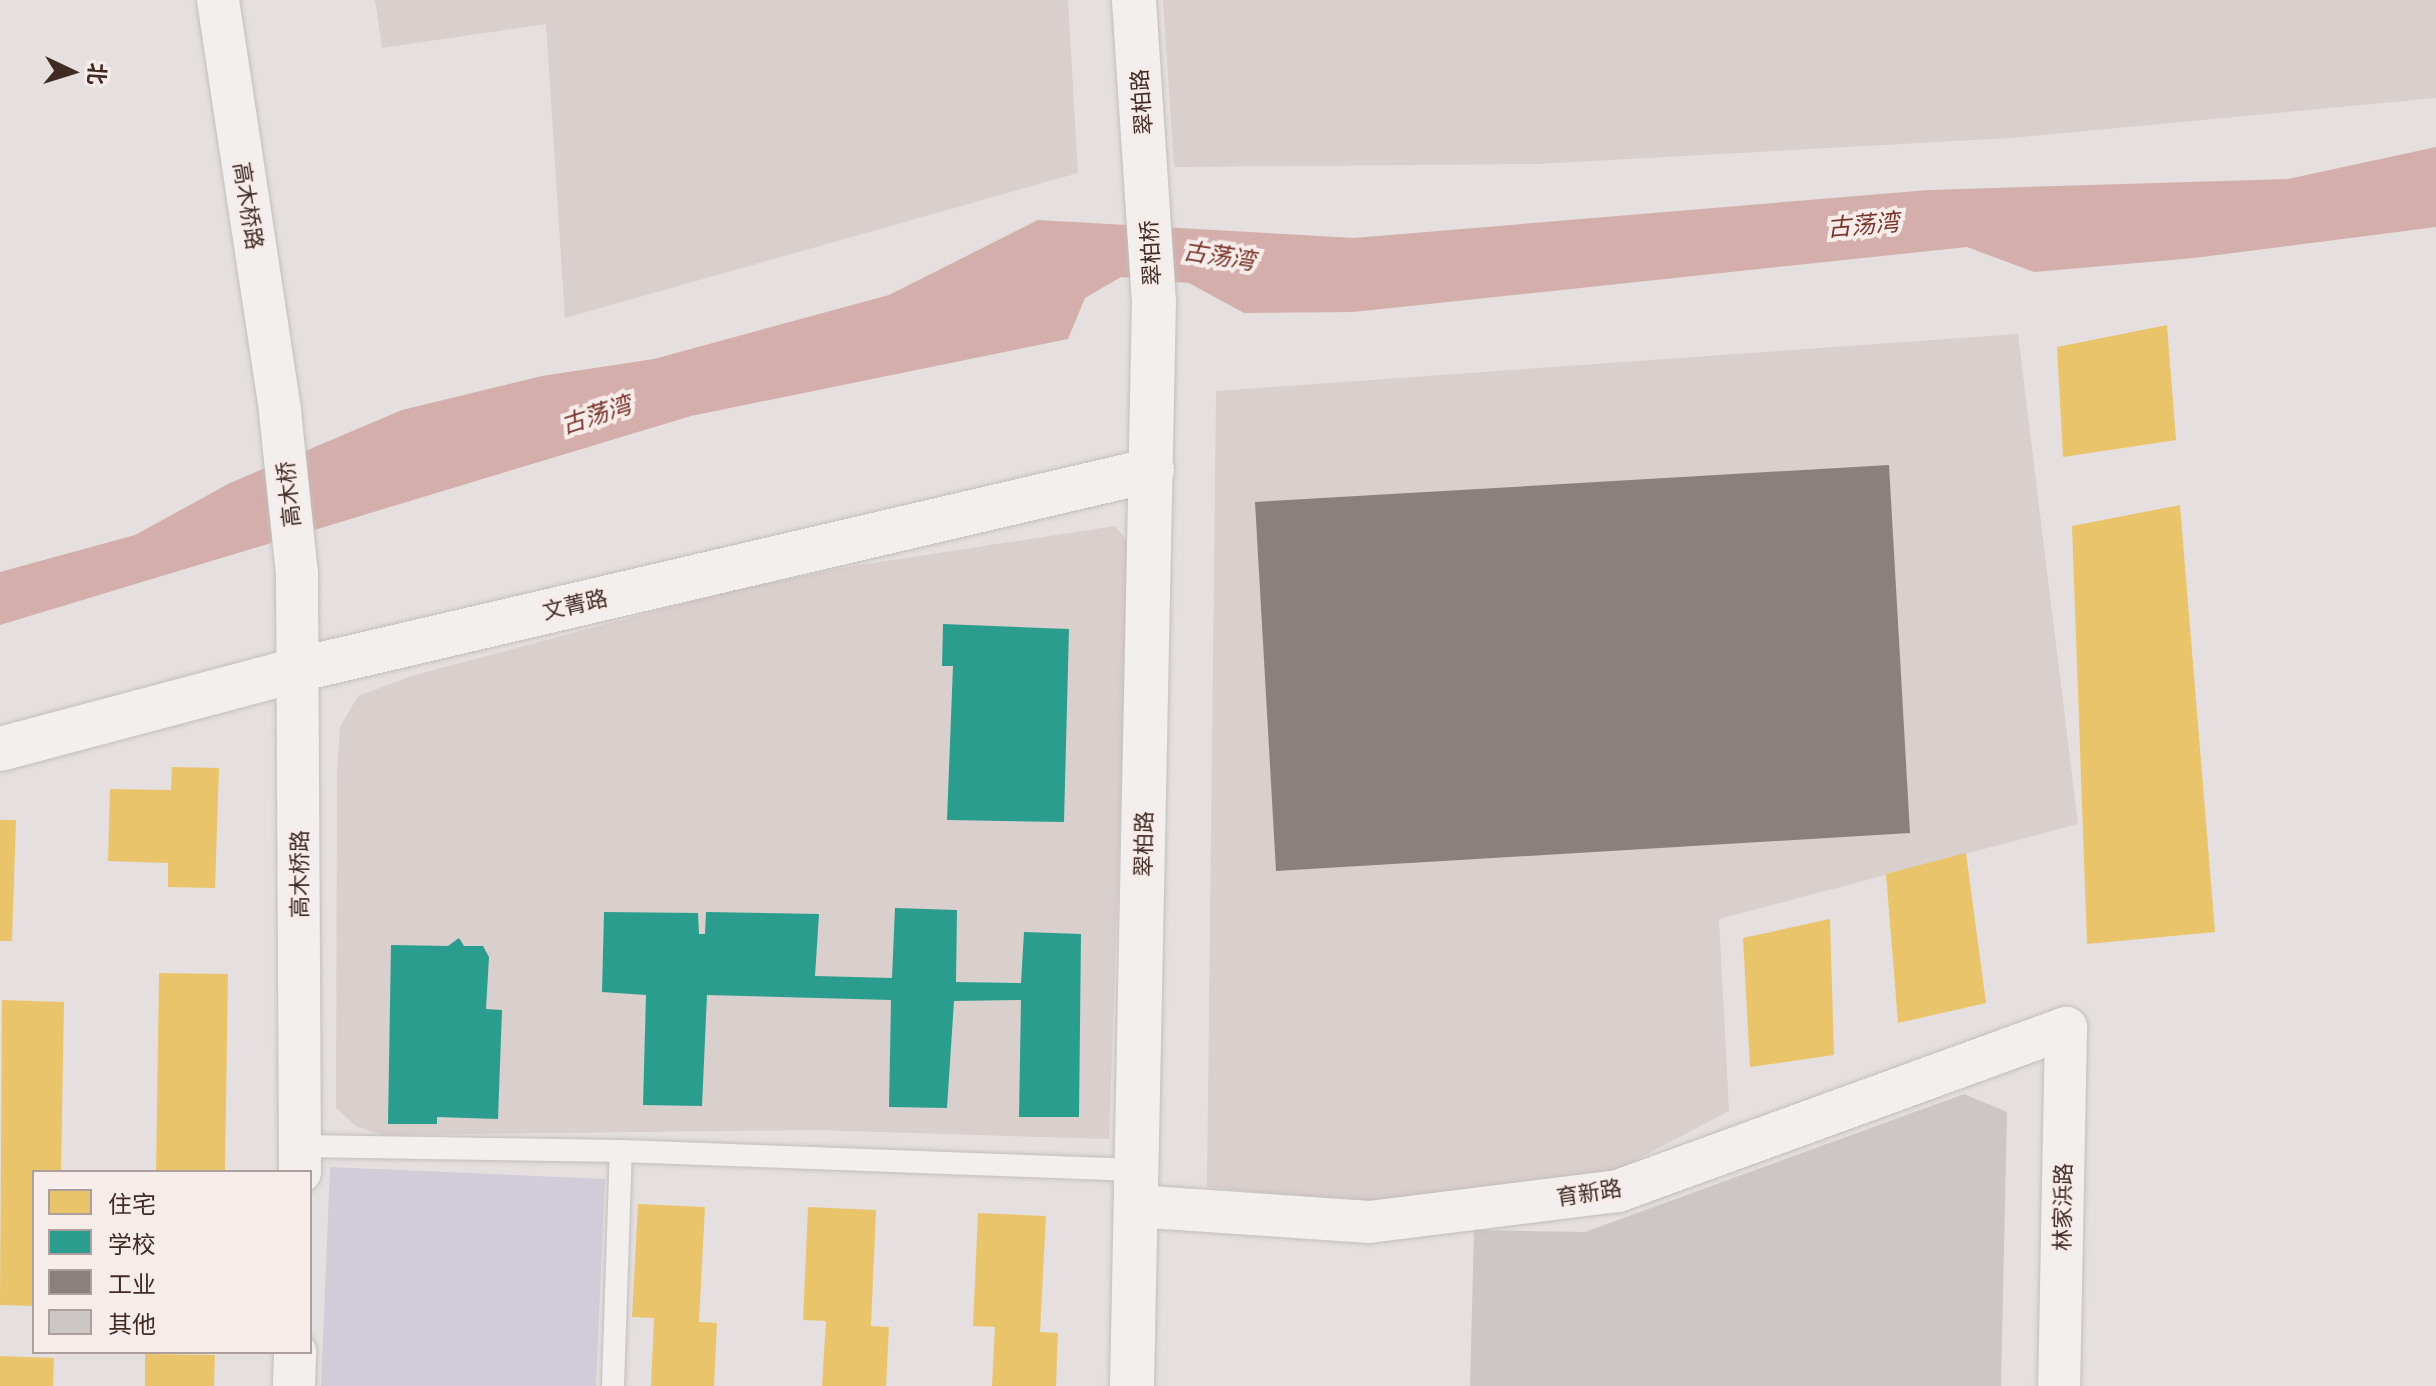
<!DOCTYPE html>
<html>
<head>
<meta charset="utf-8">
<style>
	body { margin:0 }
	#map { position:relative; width:2436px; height:1386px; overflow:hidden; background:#e5e0df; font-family:Arial,"Noto Sans SC",sans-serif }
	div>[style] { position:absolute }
	.built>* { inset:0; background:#d9cfcc }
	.green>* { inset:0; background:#d2ccd8 }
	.water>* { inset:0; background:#d4aeaa }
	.homes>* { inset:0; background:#e9c46a }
	.schools>* { inset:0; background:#2a9d8f }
	.industry>* { inset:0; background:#8a817c }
	.building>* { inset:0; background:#ccc6c5 }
	.roads { filter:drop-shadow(0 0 2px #c3bebd) drop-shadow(0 0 2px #c3bebd) }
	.service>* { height:22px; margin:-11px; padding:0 11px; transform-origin:11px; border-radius:11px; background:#f2efee }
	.minor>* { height:42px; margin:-21px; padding:0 21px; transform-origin:21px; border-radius:21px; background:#f2efee }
	.tertiary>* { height:44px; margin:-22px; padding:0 22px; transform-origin:22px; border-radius:22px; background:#f2efee }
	span { translate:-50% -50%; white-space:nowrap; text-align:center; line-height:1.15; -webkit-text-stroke:8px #f6edeb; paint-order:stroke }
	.street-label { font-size:22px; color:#402a24 }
	.water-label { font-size:24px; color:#78342a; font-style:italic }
	.legend { position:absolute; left:32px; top:1170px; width:280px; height:184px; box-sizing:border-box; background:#f6edeb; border:2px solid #ad9f9b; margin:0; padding:10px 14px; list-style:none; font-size:24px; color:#402a24 }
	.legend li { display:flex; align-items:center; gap:16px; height:40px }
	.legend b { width:40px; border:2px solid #ad9f9b }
	.north { position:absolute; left:32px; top:32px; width:80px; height:80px; -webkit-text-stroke:6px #f6edeb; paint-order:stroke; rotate:94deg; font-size:22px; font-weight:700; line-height:32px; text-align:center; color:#402a24 }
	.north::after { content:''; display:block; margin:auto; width:28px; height:36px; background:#402a24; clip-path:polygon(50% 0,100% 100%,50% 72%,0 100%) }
</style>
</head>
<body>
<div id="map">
	<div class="built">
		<i style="clip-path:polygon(375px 0,1068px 0,1078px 173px,565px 318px,546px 24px,382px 48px)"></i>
		<i style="clip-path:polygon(1163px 0,2436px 0,2436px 98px,2011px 138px,1537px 164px,1174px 167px)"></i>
		<i style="clip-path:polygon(2018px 334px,2078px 824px,1719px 919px,1729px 1111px,1615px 1171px,1352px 1203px,1207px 1187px,1216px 391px)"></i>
		<i style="clip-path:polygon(1115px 526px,1130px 544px,1109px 1139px,816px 1130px,384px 1135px,357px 1127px,336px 1108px,337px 772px,340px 727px,358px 696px,411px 676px,731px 591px,847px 567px)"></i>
	</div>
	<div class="green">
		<i style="clip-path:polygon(330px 1167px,605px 1179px,596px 1386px,321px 1386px)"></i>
	</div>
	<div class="water">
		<i style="clip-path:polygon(2436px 147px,2436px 227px,2194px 258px,2034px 272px,1967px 247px,1353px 312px,1244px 313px,1189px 283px,1121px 277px,1085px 298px,1068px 339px,691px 416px,0 625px,0 572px,135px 535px,230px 483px,402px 410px,542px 376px,654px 359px,889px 295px,1038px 220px,1354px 238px,1929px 190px,2288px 179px)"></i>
	</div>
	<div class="homes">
		<i style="clip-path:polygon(2167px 325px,2176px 440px,2063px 457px,2057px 347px)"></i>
		<i style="clip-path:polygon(2180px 505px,2215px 932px,2087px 944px,2072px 526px)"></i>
		<i style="clip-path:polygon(172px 767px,219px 768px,215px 888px,168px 887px,168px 863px,108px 861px,110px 789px,171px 790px)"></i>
		<i style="clip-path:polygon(0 820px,16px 820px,12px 941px,0 941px)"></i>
		<i style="clip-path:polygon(1966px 853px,1986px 1003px,1898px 1023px,1886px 874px)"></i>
		<i style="clip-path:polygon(1830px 919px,1834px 1055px,1750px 1067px,1743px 938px)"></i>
		<i style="clip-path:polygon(159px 973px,228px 974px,225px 1172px,156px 1172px)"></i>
		<i style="clip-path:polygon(2px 1000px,64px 1002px,61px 1172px,34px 1172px,34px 1306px,0 1305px)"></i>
		<i style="clip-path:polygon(638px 1204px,705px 1207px,699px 1322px,717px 1323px,714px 1386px,651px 1386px,654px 1318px,632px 1317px)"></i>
		<i style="clip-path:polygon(808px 1207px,876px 1210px,871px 1326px,889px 1327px,886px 1386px,822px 1386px,826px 1321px,803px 1320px)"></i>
		<i style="clip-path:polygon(978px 1213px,1046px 1216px,1040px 1332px,1058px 1333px,1056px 1386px,992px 1386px,995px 1327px,973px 1326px)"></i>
		<i style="clip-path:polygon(145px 1354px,215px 1355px,214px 1386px,145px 1386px)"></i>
		<i style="clip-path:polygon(0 1356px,54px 1358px,53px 1386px,0 1386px)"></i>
	</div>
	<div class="schools">
		<i style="clip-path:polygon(943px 624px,1069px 629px,1064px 822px,947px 820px,953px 666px,942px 666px)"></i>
		<i style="clip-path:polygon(895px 908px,957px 910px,956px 982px,1021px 983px,1024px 932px,1081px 934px,1079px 1117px,1019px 1117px,1021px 1000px,954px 1001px,947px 1108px,889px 1107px,891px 1000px,707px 995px,702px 1106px,643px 1105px,646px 995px,602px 992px,604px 912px,698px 913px,699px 934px,705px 934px,706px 912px,819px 914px,815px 976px,892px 978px)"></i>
		<i style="clip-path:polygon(459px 938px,464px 946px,483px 946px,489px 957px,486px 1009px,502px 1010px,498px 1119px,437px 1117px,437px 1124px,388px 1124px,391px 945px,448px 946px)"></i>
	</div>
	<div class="industry">
		<i style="clip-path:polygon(1889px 465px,1910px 833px,1276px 871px,1255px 502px)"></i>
	</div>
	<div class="building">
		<i style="clip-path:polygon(1964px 1094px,2007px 1112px,2001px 1386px,1470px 1386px,1474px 1230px,1585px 1232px)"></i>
	</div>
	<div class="roads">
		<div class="service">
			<i style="left:300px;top:1146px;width:321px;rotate:0.9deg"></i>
			<i style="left:621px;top:1151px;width:515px;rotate:2.11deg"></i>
			<i style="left:613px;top:1386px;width:235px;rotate:-88.1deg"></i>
		</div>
		<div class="minor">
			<i style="left:218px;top:0;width:417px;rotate:81.4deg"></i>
			<i style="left:280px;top:412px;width:164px;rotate:84deg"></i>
			<i style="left:297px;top:575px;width:597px;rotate:89.71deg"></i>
			<i style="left:1135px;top:1206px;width:235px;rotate:3.9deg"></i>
			<i style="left:1369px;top:1222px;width:251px;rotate:-7.1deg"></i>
			<i style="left:1618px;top:1191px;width:477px;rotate:-20deg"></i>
			<i style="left:2066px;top:1028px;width:358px;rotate:91.1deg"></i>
			<i style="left:294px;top:1386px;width:34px;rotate:-88deg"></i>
		</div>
		<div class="tertiary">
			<i style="left:0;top:749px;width:311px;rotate:-14.9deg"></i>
			<i style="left:301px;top:669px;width:874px;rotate:-13.16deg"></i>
			<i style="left:1132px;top:1386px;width:1084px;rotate:-88.84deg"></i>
			<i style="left:1154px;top:302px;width:303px;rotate:-93.8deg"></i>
		</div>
	</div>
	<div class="street-label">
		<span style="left:1142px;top:102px;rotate:-94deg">翠柏路</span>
		<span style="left:248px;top:206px;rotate:81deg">高木桥路</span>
		<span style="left:1151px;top:253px;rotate:-93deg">翠柏桥</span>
		<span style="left:289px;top:494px;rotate:-96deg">高木桥</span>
		<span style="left:575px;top:605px;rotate:-13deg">文菁路</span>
		<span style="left:1144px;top:844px;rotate:-89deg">翠柏路</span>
		<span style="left:300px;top:874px;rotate:-90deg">高木桥路</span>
		<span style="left:1589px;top:1193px;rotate:-9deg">育新路</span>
		<span style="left:2063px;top:1207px;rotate:-89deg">林家浜路</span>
	</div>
	<div class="water-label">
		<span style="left:1863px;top:225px;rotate:-5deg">古荡湾</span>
		<span style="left:1219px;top:256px;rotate:9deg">古荡湾</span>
		<span style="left:596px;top:415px;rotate:-18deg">古荡湾</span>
	</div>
	<ul class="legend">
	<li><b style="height:22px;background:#e9c46a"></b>住宅</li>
	<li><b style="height:22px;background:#2a9d8f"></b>学校</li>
	<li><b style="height:22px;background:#8a817c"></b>工业</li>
	<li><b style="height:22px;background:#ccc6c5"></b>其他</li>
	</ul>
	<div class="north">北</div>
</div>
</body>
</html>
